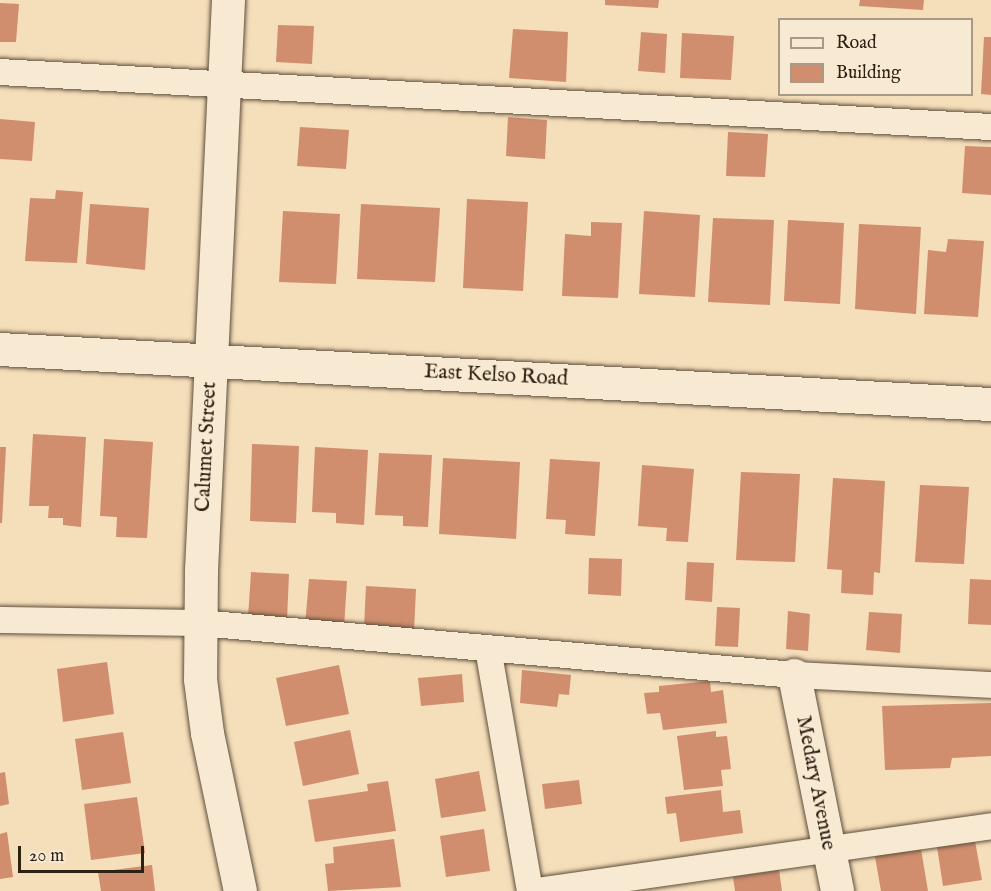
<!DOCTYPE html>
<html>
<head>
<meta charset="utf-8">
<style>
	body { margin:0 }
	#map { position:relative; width:991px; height:891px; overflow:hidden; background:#f5deba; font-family:"IM FELL English",serif }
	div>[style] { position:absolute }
	.building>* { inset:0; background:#d08e6e }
	.roads { filter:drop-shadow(0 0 2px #5f503d) drop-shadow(0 0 2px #5f503d) }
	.service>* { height:26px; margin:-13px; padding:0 13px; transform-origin:13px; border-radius:13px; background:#f8ead2 }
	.minor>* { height:33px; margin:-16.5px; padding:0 16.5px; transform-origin:16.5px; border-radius:16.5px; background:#f8ead2 }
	span { translate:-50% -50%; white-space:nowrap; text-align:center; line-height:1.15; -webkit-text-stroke:4.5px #f8ead2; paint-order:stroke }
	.street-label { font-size:21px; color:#2d2113 }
	.legend { position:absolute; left:778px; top:18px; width:195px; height:78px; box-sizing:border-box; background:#f8ead2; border:2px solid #a79a86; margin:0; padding:8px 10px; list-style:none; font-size:18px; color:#2d2113 }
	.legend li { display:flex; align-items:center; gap:12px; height:30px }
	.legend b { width:30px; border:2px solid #a79a86 }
	.scale { position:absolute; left:18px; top:846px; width:126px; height:27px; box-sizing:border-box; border:3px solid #2d2113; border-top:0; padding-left:8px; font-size:18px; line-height:21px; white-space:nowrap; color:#2d2113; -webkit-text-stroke:4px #f8ead2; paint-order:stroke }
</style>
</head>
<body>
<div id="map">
	<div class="building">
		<i style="clip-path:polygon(605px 0,659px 0,658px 8px,605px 5px)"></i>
		<i style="clip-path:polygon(860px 0,924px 0,923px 10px,859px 6px)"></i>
		<i style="clip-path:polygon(0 3px,19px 4px,16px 42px,0 42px)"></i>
		<i style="clip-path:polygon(278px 25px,314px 26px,312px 64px,276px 62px)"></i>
		<i style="clip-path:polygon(513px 29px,568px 32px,566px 82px,509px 78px)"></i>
		<i style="clip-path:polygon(641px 32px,667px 34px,665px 73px,638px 71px)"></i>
		<i style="clip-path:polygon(682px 33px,734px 36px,731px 80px,680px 78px)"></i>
		<i style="clip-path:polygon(984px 37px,991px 37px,991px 95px,981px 94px)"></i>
		<i style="clip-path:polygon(508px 117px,547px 120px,545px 159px,506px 156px)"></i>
		<i style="clip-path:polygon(0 119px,35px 122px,32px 161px,0 159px)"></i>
		<i style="clip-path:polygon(300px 127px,349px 130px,346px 169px,297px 166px)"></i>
		<i style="clip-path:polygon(728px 132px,768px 134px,765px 177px,726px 176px)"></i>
		<i style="clip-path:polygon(965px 146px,991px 147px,991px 195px,962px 193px)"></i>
		<i style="clip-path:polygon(56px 190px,83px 192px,77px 263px,25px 261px,30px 198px,55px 199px)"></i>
		<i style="clip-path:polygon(467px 199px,528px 202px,523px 291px,463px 288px)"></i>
		<i style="clip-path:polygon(90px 204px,149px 208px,145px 270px,86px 264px)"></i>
		<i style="clip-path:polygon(361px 204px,440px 208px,435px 282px,357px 279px)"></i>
		<i style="clip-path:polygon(283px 211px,340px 214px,336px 284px,279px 282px)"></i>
		<i style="clip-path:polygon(644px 211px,700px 215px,695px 297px,639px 294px)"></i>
		<i style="clip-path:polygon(713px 218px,774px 220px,770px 305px,708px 302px)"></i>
		<i style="clip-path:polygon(788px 220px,844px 223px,840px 304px,784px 301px)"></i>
		<i style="clip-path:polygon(591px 222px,622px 223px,618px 298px,562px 296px,565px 234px,591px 236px)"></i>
		<i style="clip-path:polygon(859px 224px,921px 227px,916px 314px,855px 309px)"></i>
		<i style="clip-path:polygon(948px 239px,984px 241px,978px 317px,924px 314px,928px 250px,946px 252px)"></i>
		<i style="clip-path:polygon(33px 434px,86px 437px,81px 527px,63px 525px,63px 518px,48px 518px,49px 506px,29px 506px)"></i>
		<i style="clip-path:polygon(104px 439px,153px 442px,147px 538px,116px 537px,117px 517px,100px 516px)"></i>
		<i style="clip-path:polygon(252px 444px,299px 446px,296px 523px,250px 521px)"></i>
		<i style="clip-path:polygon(0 447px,6px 447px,2px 523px,0 523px)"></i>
		<i style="clip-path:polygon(315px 447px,368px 450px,364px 525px,336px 523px,336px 513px,312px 512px)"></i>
		<i style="clip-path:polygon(379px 453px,432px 455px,428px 527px,403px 526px,403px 516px,375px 515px)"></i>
		<i style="clip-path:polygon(443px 458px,520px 462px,516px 539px,439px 534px)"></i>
		<i style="clip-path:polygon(550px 459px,600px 462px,595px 536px,565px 534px,566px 520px,546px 519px)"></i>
		<i style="clip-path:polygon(642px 465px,694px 469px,688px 542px,666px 541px,667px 528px,638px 526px)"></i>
		<i style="clip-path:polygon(741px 472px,800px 474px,795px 562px,736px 560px)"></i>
		<i style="clip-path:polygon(833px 478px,885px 481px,880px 573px,874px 572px,873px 595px,841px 593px,842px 570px,827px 569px)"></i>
		<i style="clip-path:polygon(920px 485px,969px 487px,964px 564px,915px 562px)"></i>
		<i style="clip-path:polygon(589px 558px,622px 559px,621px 596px,588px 594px)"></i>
		<i style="clip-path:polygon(687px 562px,714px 563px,712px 602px,685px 600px)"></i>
		<i style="clip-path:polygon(251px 572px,289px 574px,287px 620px,248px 618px)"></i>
		<i style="clip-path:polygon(309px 579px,347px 581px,344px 627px,305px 625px)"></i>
		<i style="clip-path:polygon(970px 579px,991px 580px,991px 625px,968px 624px)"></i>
		<i style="clip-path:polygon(366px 586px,416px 589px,414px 630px,364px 627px)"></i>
		<i style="clip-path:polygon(717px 607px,740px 608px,738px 647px,715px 646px)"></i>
		<i style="clip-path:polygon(788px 611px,810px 614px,808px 651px,786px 649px)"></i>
		<i style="clip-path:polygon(869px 612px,902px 614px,900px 653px,866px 650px)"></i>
		<i style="clip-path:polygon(107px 662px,114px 714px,63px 722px,57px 669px)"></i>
		<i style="clip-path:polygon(339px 665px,349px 714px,286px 726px,276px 678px)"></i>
		<i style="clip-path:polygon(522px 670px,571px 675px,569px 695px,559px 694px,557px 707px,520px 703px)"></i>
		<i style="clip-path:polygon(462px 674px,464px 702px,421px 706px,418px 678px)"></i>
		<i style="clip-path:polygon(710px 681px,711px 692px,723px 690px,727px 723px,663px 730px,660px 713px,647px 714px,644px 693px,659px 692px,659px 686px)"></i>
		<i style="clip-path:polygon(991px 703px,991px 756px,952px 758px,950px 768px,885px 770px,882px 706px)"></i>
		<i style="clip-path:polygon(350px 730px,359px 774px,303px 786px,294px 742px)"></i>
		<i style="clip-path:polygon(716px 731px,716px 737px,727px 736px,731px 769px,721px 770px,723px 786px,684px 790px,677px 736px)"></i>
		<i style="clip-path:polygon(123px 732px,131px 783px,82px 790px,75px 739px)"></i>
		<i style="clip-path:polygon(479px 771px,486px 811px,441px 818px,435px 779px)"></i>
		<i style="clip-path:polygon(5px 772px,9px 804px,0 806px,0 773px)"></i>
		<i style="clip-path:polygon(579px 780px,582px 804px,545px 809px,542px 784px)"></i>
		<i style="clip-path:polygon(388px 781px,396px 831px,315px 842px,308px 800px,368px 791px,367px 784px)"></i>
		<i style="clip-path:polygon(721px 790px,723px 812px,740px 810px,743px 833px,680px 842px,676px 813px,667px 814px,665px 797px)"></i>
		<i style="clip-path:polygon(137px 797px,145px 853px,91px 860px,84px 804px)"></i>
		<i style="clip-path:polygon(484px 829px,490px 871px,446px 877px,440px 836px)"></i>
		<i style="clip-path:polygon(7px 832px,13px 877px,0 879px,0 834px)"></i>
		<i style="clip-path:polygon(394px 839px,401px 887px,328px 891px,325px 864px,334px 863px,333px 847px)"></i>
		<i style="clip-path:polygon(975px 841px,982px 880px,943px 886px,937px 847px)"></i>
		<i style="clip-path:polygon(920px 843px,928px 891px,881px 891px,874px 851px)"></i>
		<i style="clip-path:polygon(152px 865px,155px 891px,101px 891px,98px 872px)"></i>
		<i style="clip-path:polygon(779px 870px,782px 891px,735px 891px,733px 877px)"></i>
	</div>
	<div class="roads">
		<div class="service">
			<i style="left:0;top:72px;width:993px;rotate:3.18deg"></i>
			<i style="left:0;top:620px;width:200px;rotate:0.9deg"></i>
			<i style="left:200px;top:623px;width:596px;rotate:5deg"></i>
			<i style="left:794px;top:675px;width:197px;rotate:2.9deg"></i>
			<i style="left:488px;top:648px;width:247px;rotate:80.2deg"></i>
			<i style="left:537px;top:891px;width:459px;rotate:-8.1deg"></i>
		</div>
		<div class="minor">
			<i style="left:228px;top:0;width:571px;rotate:92.71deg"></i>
			<i style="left:201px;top:570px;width:109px;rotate:90.5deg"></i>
			<i style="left:200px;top:679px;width:54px;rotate:82.6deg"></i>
			<i style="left:207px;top:733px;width:161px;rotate:78.2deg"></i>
			<i style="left:0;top:349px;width:993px;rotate:3.18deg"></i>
			<i style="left:794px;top:675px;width:220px;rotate:78.7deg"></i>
		</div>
	</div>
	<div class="street-label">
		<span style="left:496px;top:376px;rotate:3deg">East Kelso Road</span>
		<span style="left:207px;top:447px;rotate:-87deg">Calumet Street</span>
		<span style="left:815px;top:783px;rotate:79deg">Medary Avenue</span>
	</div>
	<ul class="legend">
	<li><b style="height:8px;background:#f8ead2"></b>Road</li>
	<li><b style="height:16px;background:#d08e6e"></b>Building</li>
	</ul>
	<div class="scale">20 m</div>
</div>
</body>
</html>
